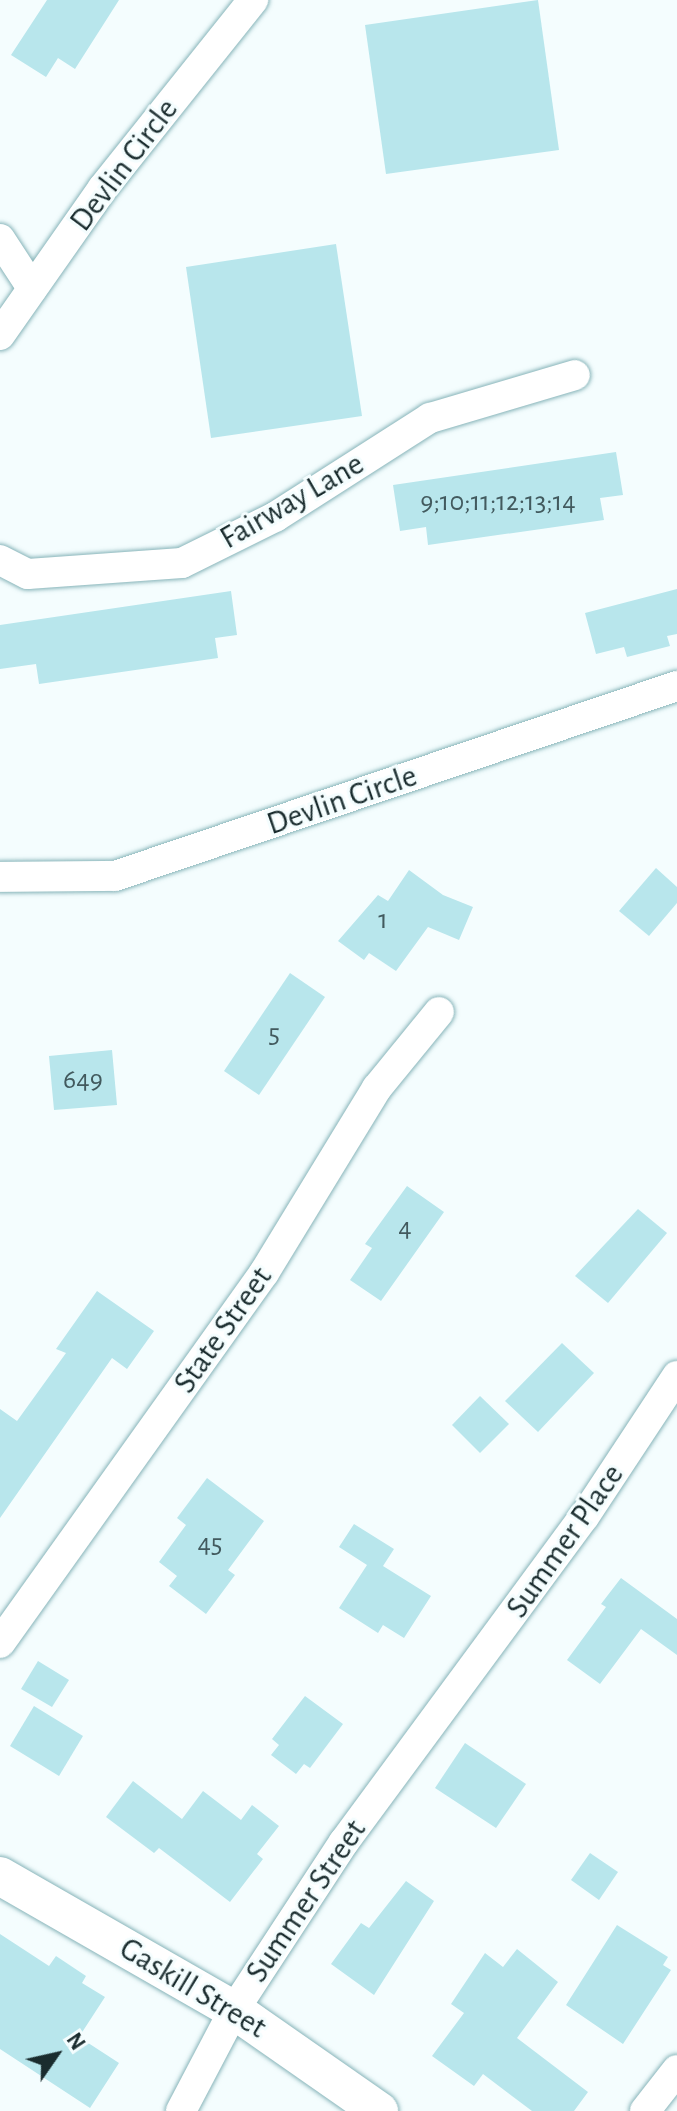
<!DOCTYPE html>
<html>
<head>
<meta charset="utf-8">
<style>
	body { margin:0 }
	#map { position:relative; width:677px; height:2111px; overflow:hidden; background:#f4fdfe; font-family:"Alegreya Sans",sans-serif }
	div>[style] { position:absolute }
	.building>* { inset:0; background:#b8e6ec }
	.roads { filter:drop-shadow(0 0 2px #87b4b9) drop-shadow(0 0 2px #87b4b9) }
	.minor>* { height:30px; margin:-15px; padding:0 15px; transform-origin:15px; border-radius:15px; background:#fff }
	.tertiary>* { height:38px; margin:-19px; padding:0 19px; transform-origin:19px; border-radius:19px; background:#fff }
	span { translate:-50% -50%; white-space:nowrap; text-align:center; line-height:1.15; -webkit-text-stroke:6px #f4fdfe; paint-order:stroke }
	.number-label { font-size:28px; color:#425a5e }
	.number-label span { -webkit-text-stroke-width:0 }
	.street-label { font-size:32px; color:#1a2c2e }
	.north { position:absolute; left:16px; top:2015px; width:80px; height:80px; -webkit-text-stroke:6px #f4fdfe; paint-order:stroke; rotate:56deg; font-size:22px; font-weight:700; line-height:32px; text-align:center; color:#1a2c2e }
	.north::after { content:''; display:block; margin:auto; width:28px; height:36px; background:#1a2c2e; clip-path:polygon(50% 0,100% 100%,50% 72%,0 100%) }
</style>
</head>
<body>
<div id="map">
	<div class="building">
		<i style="clip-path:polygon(47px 0,119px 0,75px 69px,58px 58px,46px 77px,11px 55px)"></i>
		<i style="clip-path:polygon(538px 0,559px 150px,386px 174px,365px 25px)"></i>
		<i style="clip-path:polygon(336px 244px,362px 416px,211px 438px,186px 267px)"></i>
		<i style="clip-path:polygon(616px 452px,623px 495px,600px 498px,604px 520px,428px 545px,426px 527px,400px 531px,393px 485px)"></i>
		<i style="clip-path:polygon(677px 589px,677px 634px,667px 636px,670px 646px,627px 657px,624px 647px,596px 654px,585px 613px)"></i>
		<i style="clip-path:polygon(231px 591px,237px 635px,215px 638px,218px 658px,39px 684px,36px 664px,0 669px,0 625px)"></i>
		<i style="clip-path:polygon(656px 868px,677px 887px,677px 903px,649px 936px,619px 911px)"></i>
		<i style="clip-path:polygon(409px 870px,443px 895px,473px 907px,459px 940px,428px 927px,396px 971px,369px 953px,364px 960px,338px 941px,378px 895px,388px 901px)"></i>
		<i style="clip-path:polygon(290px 973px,325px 997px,259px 1095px,224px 1071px)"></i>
		<i style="clip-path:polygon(112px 1050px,117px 1105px,54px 1110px,49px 1056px)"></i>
		<i style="clip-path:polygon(407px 1186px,444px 1212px,381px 1301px,350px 1280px,372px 1248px,365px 1244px)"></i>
		<i style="clip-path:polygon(638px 1209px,667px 1233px,608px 1303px,575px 1276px)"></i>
		<i style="clip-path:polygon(97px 1291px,154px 1331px,127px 1369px,112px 1358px,0 1518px,0 1409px,17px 1421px,66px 1353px,56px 1349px)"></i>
		<i style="clip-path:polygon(562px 1343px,594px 1373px,538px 1432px,505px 1401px)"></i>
		<i style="clip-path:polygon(480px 1396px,509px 1424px,480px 1453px,452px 1425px)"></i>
		<i style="clip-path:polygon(207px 1478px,264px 1521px,228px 1570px,235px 1575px,206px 1614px,169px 1586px,177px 1576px,159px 1562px,186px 1525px,177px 1518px)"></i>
		<i style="clip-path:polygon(354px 1524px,394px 1549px,383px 1566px,431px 1596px,404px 1638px,383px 1625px,378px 1633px,339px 1608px,367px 1565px,339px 1547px)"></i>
		<i style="clip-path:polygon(621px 1578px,677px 1619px,677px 1655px,641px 1629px,600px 1684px,567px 1660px,606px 1607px,601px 1604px)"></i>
		<i style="clip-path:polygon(38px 1661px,69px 1680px,52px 1707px,21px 1689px)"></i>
		<i style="clip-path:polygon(305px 1696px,343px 1724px,310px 1768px,304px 1764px,296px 1774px,271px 1755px,279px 1745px,272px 1739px)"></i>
		<i style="clip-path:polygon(34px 1706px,83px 1736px,59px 1776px,10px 1746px)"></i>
		<i style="clip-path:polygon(465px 1743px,526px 1784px,496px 1828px,435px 1788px)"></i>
		<i style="clip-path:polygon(133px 1781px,182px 1819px,203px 1791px,241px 1820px,252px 1805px,279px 1826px,257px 1854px,263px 1859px,230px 1902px,159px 1848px,154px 1853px,106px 1817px)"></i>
		<i style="clip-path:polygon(590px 1853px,618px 1872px,599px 1900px,571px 1880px)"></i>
		<i style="clip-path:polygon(406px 1881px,434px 1901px,374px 1995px,331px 1964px,361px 1923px,369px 1928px)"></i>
		<i style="clip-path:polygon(617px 1925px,668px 1957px,663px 1965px,671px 1970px,623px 2044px,566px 2005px)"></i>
		<i style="clip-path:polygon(0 1934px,49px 1966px,56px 1956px,86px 1976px,82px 1983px,105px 1997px,79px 2037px,119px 2063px,90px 2108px,0 2049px)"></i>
		<i style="clip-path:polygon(517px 1949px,558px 1982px,517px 2038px,588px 2092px,574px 2111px,532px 2111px,483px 2074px,474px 2086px,432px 2056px,464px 2013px,451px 2004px,485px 1953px,503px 1967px)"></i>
	</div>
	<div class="roads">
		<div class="minor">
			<i style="left:0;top:239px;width:59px;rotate:56.9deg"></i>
			<i style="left:0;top:335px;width:179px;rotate:-55deg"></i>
			<i style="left:103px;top:188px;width:241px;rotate:-51.4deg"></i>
			<i style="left:0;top:560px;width:31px;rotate:27deg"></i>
			<i style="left:28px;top:574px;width:154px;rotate:-4.1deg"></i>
			<i style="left:182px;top:563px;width:104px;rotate:-26.3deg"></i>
			<i style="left:275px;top:517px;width:184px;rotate:-32.6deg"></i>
			<i style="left:430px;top:418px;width:151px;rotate:-16.5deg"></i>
			<i style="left:0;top:877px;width:115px;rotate:-0.5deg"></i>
			<i style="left:115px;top:876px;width:593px;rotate:-18.68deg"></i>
			<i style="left:0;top:1643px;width:455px;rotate:-54.5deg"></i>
			<i style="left:264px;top:1273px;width:217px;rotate:-58.6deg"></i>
			<i style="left:377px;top:1088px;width:98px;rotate:-50.8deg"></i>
			<i style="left:181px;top:2111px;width:114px;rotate:-62.3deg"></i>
			<i style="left:234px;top:2010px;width:201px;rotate:-56.8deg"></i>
			<i style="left:344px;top:1842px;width:404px;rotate:-53.6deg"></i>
			<i style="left:584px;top:1517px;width:169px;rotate:-56.6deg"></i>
			<i style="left:645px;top:2111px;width:52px;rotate:-52deg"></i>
		</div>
		<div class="tertiary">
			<i style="left:0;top:1876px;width:270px;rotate:29.8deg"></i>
			<i style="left:234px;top:2010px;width:177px;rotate:34.9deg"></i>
		</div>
	</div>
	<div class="number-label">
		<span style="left:498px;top:502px">9;10;11;12;13;14</span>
		<span style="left:383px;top:920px">1</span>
		<span style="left:274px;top:1034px">5</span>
		<span style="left:83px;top:1080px">649</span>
		<span style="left:405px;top:1228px">4</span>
		<span style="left:210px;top:1544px">45</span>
	</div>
	<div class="street-label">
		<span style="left:124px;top:165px;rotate:-53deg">Devlin Circle</span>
		<span style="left:292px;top:501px;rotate:-30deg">Fairway Lane</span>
		<span style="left:342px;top:800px;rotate:-19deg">Devlin Circle</span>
		<span style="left:223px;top:1330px;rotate:-55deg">State Street</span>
		<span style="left:565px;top:1541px;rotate:-55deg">Summer Place</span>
		<span style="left:306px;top:1901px;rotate:-56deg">Summer Street</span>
		<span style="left:193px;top:1988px;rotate:31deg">Gaskill Street</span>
	</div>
	<div class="north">N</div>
</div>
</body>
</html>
